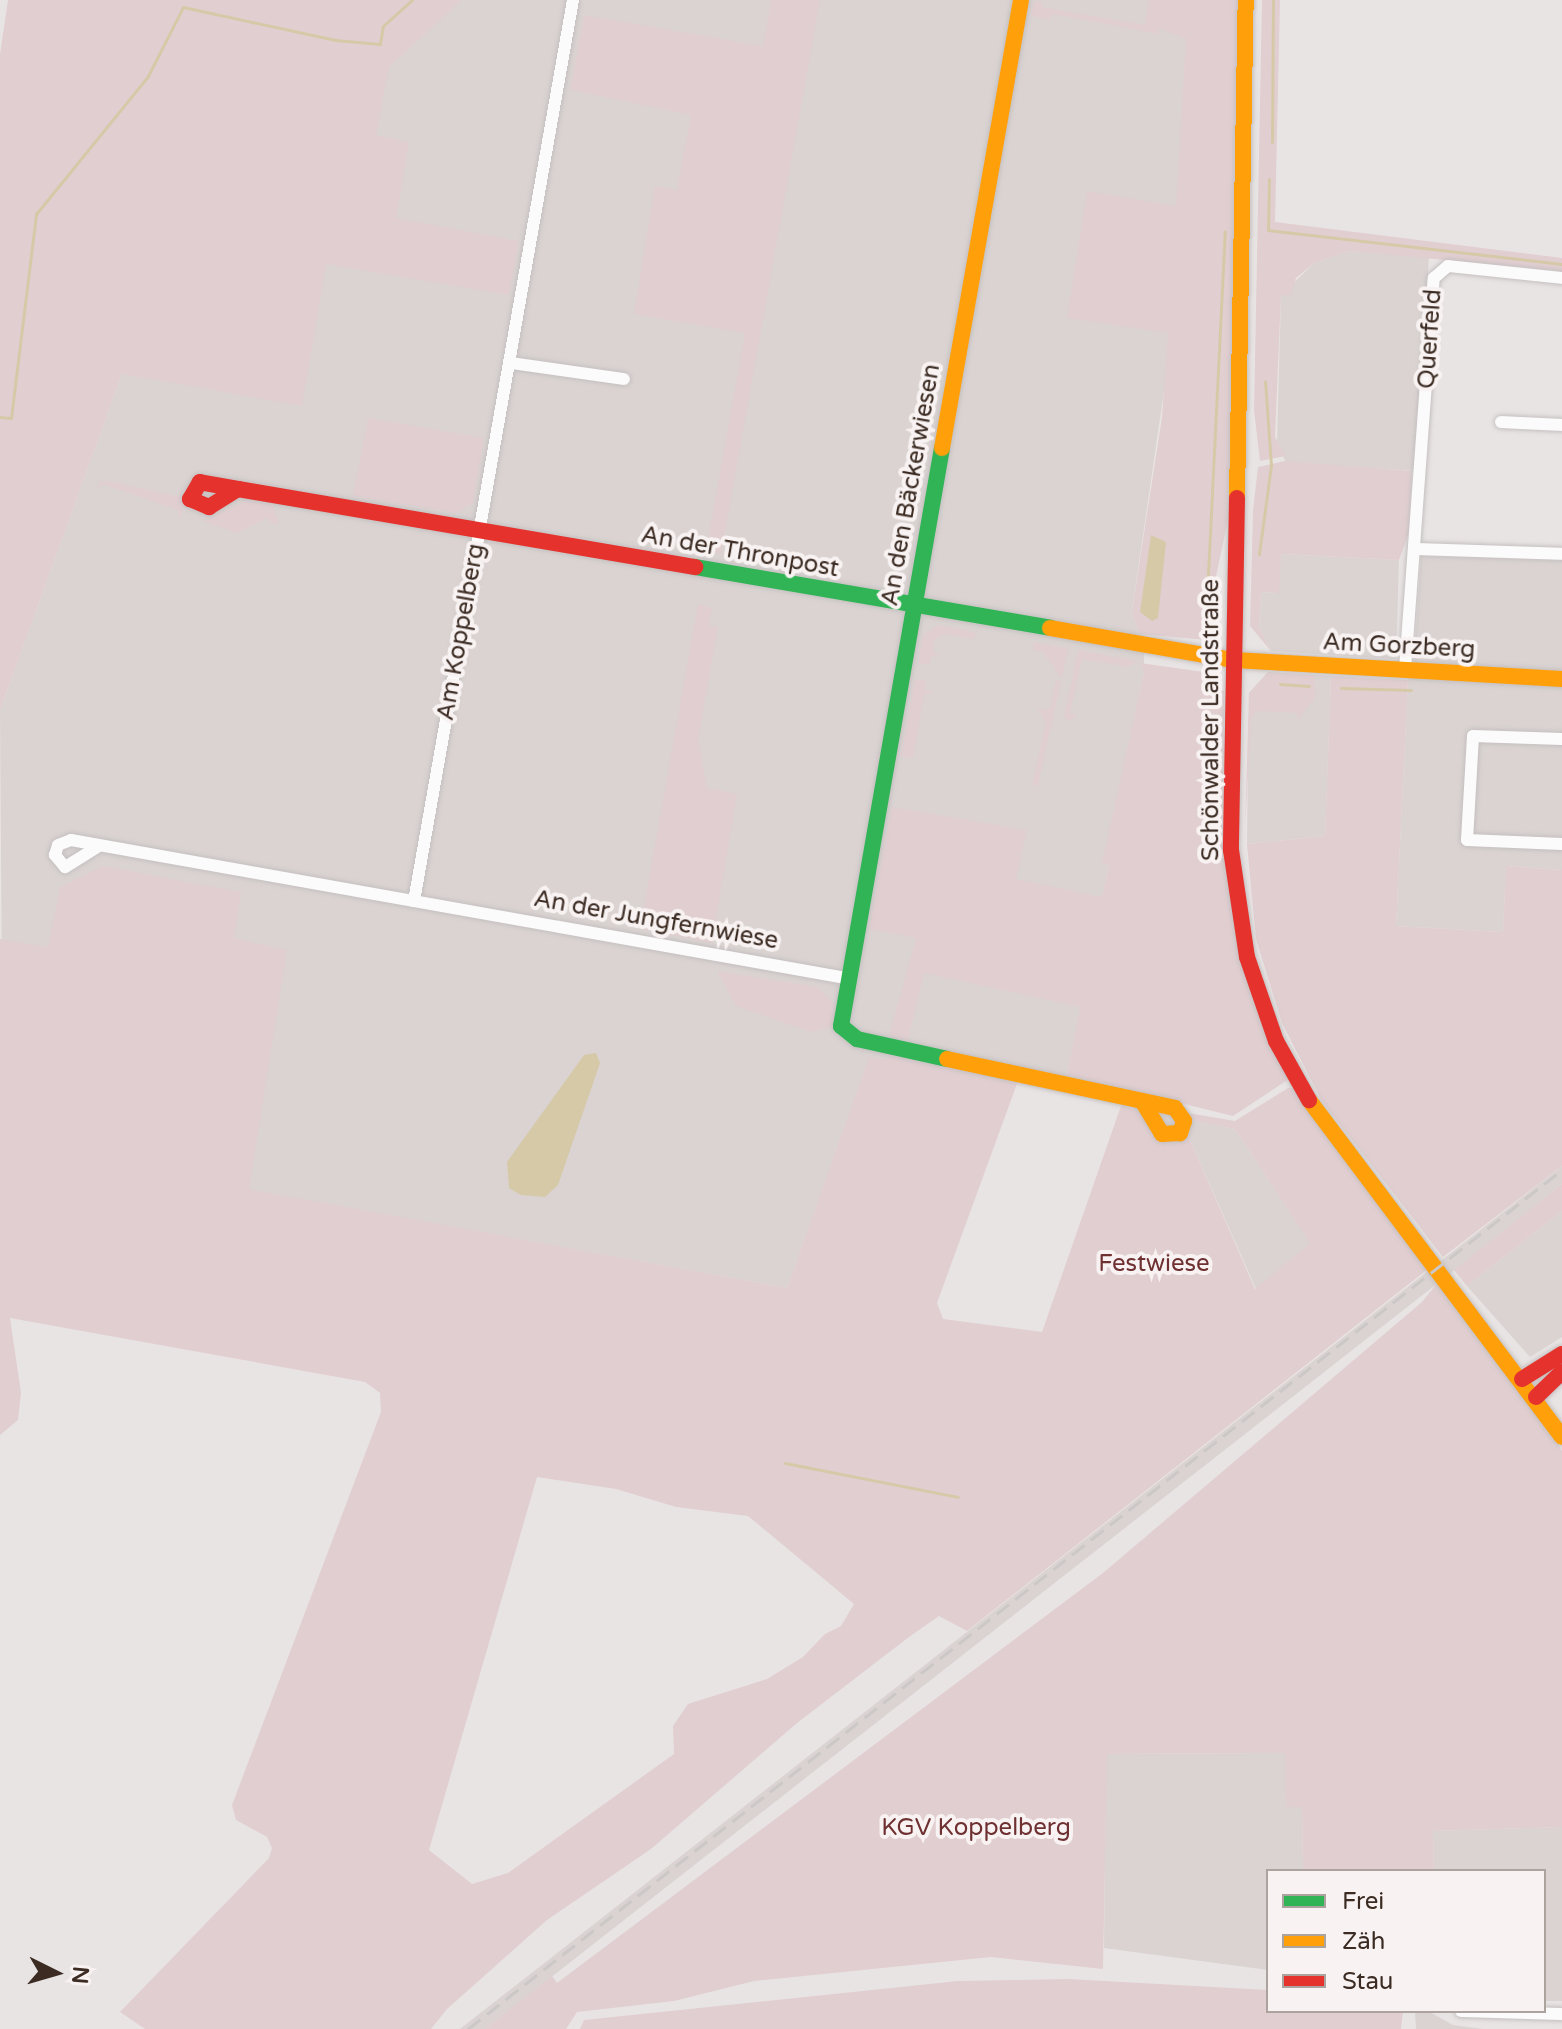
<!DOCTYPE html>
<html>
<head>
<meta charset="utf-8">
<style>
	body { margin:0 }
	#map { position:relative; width:1562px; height:2029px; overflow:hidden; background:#e9e4e4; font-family:"Varela Round",sans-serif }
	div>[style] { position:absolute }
	.built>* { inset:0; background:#dad3d2 }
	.green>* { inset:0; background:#e1ced1 }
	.water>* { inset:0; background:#d5c9a8 }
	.stream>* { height:3px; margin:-1.5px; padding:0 1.5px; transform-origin:1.5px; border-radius:1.5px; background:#d5c9a8 }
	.roads { filter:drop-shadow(0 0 2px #c5c0c0) drop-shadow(0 0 2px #c5c0c0) }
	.street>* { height:12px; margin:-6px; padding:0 6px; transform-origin:6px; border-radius:6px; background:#fcfbfb }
	.fast>* { height:16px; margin:-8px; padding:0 8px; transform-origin:8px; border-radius:8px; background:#30b455 }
	.slow>* { height:16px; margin:-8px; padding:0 8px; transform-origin:8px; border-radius:8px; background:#ff9f0a }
	.jam>* { height:16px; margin:-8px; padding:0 8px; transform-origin:8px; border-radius:8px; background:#e5322d }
	.rail>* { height:3px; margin-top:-1.5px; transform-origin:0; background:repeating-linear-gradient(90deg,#cbc8c7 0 16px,transparent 0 24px) }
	span { translate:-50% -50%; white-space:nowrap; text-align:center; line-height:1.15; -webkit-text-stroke:8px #f8f3f2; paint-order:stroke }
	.street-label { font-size:24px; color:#3b2b23 }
	.park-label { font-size:24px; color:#6f3031 }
	.legend { position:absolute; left:1266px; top:1869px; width:280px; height:144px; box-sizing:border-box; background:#f8f3f2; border:2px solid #aca39f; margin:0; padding:10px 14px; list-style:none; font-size:24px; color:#3b2b23 }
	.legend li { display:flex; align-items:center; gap:16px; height:40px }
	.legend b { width:40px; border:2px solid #aca39f }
	.north { position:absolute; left:16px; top:1933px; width:80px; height:80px; -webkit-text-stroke:6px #f8f3f2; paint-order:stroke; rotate:95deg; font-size:22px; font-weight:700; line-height:32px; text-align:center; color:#3b2b23 }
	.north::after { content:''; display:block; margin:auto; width:28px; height:36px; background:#3b2b23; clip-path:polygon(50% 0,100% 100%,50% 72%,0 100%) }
</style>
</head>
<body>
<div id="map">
	<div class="built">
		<i style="clip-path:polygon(249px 0,1188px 0,1171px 343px,1132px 611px,1139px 634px,1144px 635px,1144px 672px,1103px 863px,1109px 864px,1067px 1075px,1174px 1098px,1191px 1120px,1235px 1129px,1311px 1244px,1256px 1289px,1187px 1133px,1163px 1141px,1129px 1105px,891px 1055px,886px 1061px,869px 1058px,787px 1288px,3px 1145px,0 710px,122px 374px)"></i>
		<i style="clip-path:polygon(1349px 251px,1429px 255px,1417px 471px,1286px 463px,1277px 442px,1281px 295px,1314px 263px)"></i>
		<i style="clip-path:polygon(1281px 554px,1399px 560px,1396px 659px,1271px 651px,1259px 627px,1261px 592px,1278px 593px)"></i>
		<i style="clip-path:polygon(1421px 556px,1562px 560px,1562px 870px,1506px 866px,1503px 932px,1396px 926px,1408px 680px,1414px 662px)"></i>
		<i style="clip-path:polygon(1268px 672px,1331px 676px,1325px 836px,1247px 844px,1249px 693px)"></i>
		<i style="clip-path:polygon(1562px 1166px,1562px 1184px,1466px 1261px,485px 2029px,460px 2029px)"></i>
		<i style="clip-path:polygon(1562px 1211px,1562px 1337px,1530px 1357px,1467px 1286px)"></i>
		<i style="clip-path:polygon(1286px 1753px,1286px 1807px,1302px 1807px,1303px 1871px,1268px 1871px,1268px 1970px,1104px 1948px,1106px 1754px)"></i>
		<i style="clip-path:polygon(1562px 1827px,1562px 2001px,1544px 2001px,1544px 1871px,1434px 1871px,1433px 1831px)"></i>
		<i style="clip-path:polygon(1428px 2011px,1453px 2025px,1483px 2029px,1416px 2029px,1415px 2012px)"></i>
	</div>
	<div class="green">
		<i style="clip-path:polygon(8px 0,462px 0,389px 67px,376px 135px,409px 142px,396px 218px,519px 241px,509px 295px,326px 264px,302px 406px,122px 374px,0 710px,0 54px)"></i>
		<i style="clip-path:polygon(771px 0,820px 0,721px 554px,706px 551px,745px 333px,634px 314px,655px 186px,677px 190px,691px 115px,570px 90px,584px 15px,763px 46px)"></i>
		<i style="clip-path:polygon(1149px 0,1239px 0,1232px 442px,1228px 520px,1215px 581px,1219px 627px,1207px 640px,1139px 634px,1132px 611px,1162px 417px,1168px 333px,1067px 318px,1087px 191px,1176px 206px,1186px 39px,1159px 28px,1159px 34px,1052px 14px,1050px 20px,1031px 16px,1034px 1px,1043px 2px,1042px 7px,1145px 25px)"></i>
		<i style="clip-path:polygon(1262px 0,1280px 0,1275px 222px,1562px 258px,1562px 271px,1349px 251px,1314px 263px,1296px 278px,1291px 295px,1281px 295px,1275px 437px,1286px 456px,1260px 461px,1254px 410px)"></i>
		<i style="clip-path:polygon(368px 418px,484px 438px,473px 503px,457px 513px,353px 496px)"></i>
		<i style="clip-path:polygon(1285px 461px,1412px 471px,1409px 533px,1399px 560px,1281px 554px,1279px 593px,1261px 592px,1259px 627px,1271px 651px,1250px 626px,1253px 510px,1258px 467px)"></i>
		<i style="clip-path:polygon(108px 481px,185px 498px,180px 521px,178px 510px,103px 484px,97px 488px,100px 482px)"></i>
		<i style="clip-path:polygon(246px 501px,272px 504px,279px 522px,274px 525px,267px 518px,237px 533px,203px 521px)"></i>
		<i style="clip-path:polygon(698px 604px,712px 608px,709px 625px,718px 627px,698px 739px,707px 788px,737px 794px,712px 943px,640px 929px)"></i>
		<i style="clip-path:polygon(938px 625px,975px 632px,974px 639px,944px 634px,934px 640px,933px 651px,940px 657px,931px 656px,930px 665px,918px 663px,923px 635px)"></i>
		<i style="clip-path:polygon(1034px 642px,1068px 648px,1062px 679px,1043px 652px,1033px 650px)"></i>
		<i style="clip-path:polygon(1078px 650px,1137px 661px,1129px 667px,1082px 659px,1070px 713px,1077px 715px,1071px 721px,1064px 717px)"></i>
		<i style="clip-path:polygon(1140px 663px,1204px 672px,1212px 687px,1224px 691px,1223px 845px,1289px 1079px,1233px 1116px,1067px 1075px,1080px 1007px,924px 973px,908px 1040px,889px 1036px,916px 938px,869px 929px,892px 807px,1027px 830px,1016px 879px,1102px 897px,1109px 865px,1102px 863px,1144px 672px)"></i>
		<i style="clip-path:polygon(1268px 672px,1313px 675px,1316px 696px,1298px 720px,1297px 713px,1256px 711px,1251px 720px,1245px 830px,1249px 693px)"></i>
		<i style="clip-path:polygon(1331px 676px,1408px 680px,1396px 926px,1503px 932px,1506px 866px,1562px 870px,1562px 1166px,1443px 1257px,1322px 1101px,1282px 1023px,1256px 939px,1247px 844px,1325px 836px)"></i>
		<i style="clip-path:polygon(915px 679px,926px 681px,925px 690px,934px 692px,924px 695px,913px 758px,901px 756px)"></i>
		<i style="clip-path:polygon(1056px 680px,1061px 681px,1038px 786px,1032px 785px,1046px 722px,1038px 710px,1050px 708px)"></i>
		<i style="clip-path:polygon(evenodd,103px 866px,241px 892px,234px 938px,287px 950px,249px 1189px,787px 1288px,869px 1057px,886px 1060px,891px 1055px,1018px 1081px,937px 1303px,943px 1319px,1042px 1332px,1122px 1103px,1142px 1115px,1163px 1141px,1187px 1133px,1255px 1289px,1310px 1243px,1235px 1129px,1190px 1120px,1188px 1113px,1235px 1121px,1288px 1088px,1294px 1088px,1428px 1269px,967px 1631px,939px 1616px,909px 1637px,797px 1723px,651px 1849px,547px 1920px,447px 2009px,431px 2029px,145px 2029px,120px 2012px,269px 1858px,272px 1848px,267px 1837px,236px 1820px,232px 1805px,381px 1412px,380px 1393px,365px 1382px,10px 1318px,21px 1393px,18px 1420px,0 1435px,0 939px,48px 947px,60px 887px,103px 866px,537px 1477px,616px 1489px,676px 1507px,748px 1516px,854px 1604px,841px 1626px,825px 1634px,803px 1657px,767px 1679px,688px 1704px,673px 1726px,674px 1754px,508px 1873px,472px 1884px,429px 1850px,537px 1477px)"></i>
		<i style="clip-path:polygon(717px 971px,818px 987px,837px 1007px,834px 1027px,811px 1032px,736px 1006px)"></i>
		<i style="clip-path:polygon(1562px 1184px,1562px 1211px,1467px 1286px,1454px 1270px)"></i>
		<i style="clip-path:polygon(1438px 1282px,1543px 1417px,1562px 1451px,1562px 1827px,1433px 1831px,1434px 1871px,1303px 1871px,1302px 1807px,1286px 1807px,1285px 1753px,1107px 1754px,1103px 1969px,991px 1957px,754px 1981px,674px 2001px,577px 2012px,566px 2029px,485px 2029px,552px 1976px,557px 1983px,1103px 1573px,1422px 1302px)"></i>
		<i style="clip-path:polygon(1068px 1979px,1268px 1990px,1268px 2011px,1403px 2011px,1401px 2029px,580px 2029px,584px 2020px,958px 1981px)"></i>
	</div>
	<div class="water">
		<i style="clip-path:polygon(1151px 535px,1166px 542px,1158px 618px,1152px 621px,1140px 612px)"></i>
		<i style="clip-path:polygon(596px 1053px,600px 1063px,558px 1185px,545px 1197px,521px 1195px,509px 1188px,507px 1162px,584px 1055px)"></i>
	</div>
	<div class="stream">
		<i style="left:1272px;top:142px;width:142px;rotate:-89.6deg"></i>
		<i style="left:1269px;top:179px;width:51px;rotate:91.1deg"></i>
		<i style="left:1268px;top:230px;width:296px;rotate:6.6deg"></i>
		<i style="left:0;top:417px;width:11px;rotate:5deg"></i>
		<i style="left:11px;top:418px;width:206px;rotate:-83deg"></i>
		<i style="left:36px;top:214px;width:178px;rotate:-50.9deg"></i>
		<i style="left:148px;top:76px;width:77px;rotate:-63.1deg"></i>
		<i style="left:183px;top:7px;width:156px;rotate:12.2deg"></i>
		<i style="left:335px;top:40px;width:45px;rotate:5.1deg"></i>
		<i style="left:380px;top:44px;width:18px;rotate:-81deg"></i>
		<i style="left:383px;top:26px;width:39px;rotate:-42deg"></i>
		<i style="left:1259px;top:554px;width:90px;rotate:-82.3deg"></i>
		<i style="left:1271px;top:465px;width:84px;rotate:-94.1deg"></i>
		<i style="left:1205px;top:636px;width:405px;rotate:-87.2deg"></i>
		<i style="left:1280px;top:684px;width:29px;rotate:4deg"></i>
		<i style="left:1341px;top:688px;width:70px;rotate:1.6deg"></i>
		<i style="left:785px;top:1463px;width:176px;rotate:11.1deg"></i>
	</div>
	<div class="roads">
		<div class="street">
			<i style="left:511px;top:363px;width:114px;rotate:8.1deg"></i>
			<i style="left:1501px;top:422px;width:61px;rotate:2.8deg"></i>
			<i style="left:1415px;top:549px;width:147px;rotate:1.9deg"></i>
			<i style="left:1405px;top:669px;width:392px;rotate:-85.8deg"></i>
			<i style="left:1434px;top:278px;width:18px;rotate:-41deg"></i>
			<i style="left:1448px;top:266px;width:115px;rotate:6deg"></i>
			<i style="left:1562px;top:739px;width:89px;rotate:-178.1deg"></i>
			<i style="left:1473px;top:736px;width:104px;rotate:93.3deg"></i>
			<i style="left:1467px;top:840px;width:95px;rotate:2.4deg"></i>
			<i style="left:99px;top:846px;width:40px;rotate:148deg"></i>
			<i style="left:65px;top:867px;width:16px;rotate:-130deg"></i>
			<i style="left:55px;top:855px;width:10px;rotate:-73deg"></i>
			<i style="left:58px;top:845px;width:14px;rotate:-21deg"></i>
			<i style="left:71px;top:840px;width:787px;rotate:10.1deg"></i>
			<i style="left:414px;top:901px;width:915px;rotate:-79.99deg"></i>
			<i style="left:1461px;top:2011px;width:101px;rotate:1.7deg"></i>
		</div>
		<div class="fast">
			<i style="left:942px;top:448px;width:587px;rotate:99.91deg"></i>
			<i style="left:841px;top:1026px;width:21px;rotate:39deg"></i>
			<i style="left:857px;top:1039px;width:92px;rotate:12.5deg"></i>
			<i style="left:695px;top:567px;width:360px;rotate:9.7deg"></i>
		</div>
		<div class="slow">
			<i style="left:942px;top:448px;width:455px;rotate:-80deg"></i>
			<i style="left:1237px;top:498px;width:498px;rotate:-89deg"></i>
			<i style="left:1050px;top:628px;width:187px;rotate:9.9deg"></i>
			<i style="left:1234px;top:660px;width:329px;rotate:3.3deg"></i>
			<i style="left:947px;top:1059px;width:233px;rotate:12.1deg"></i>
			<i style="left:1175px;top:1108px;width:16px;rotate:55deg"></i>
			<i style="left:1184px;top:1121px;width:13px;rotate:108deg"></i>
			<i style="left:1180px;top:1133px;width:18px;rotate:177deg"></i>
			<i style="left:1162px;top:1134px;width:37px;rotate:-121deg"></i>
			<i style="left:1309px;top:1100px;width:421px;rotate:53.1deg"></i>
		</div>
		<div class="jam">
			<i style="left:238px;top:489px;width:39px;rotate:-170deg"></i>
			<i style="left:200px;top:482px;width:20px;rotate:120deg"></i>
			<i style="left:190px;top:499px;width:21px;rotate:23deg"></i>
			<i style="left:209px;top:507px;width:34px;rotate:-32deg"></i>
			<i style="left:238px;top:489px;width:464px;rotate:9.7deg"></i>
			<i style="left:1237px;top:498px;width:352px;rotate:91deg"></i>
			<i style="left:1231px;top:850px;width:108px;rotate:81.5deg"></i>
			<i style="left:1247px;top:957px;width:89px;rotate:71deg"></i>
			<i style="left:1276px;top:1041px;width:68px;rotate:60.8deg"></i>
			<i style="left:1522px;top:1379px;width:47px;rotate:-32deg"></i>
			<i style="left:1536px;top:1397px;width:36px;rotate:-44deg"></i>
		</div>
	</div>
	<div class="rail">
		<i style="left:468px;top:2029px;width:1391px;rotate:-38.14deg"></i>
	</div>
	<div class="street-label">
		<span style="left:1430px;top:339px;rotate:-86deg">Querfeld</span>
		<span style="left:911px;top:485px;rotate:-80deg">An den Bäckerwiesen</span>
		<span style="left:740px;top:552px;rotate:10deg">An der Thronpost</span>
		<span style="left:461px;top:632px;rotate:-80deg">Am Koppelberg</span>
		<span style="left:1399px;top:646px;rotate:3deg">Am Gorzberg</span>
		<span style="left:1211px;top:720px;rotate:-90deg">Schönwalder Landstraße</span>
		<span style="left:656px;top:920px;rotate:10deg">An der Jungfernwiese</span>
	</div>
	<div class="park-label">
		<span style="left:1154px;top:1264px">Festwiese</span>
		<span style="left:976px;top:1828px">KGV Koppelberg</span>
	</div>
	<ul class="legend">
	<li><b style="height:10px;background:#30b455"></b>Frei</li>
	<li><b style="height:10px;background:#ff9f0a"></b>Zäh</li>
	<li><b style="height:10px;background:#e5322d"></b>Stau</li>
	</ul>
	<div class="north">N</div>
</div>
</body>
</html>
